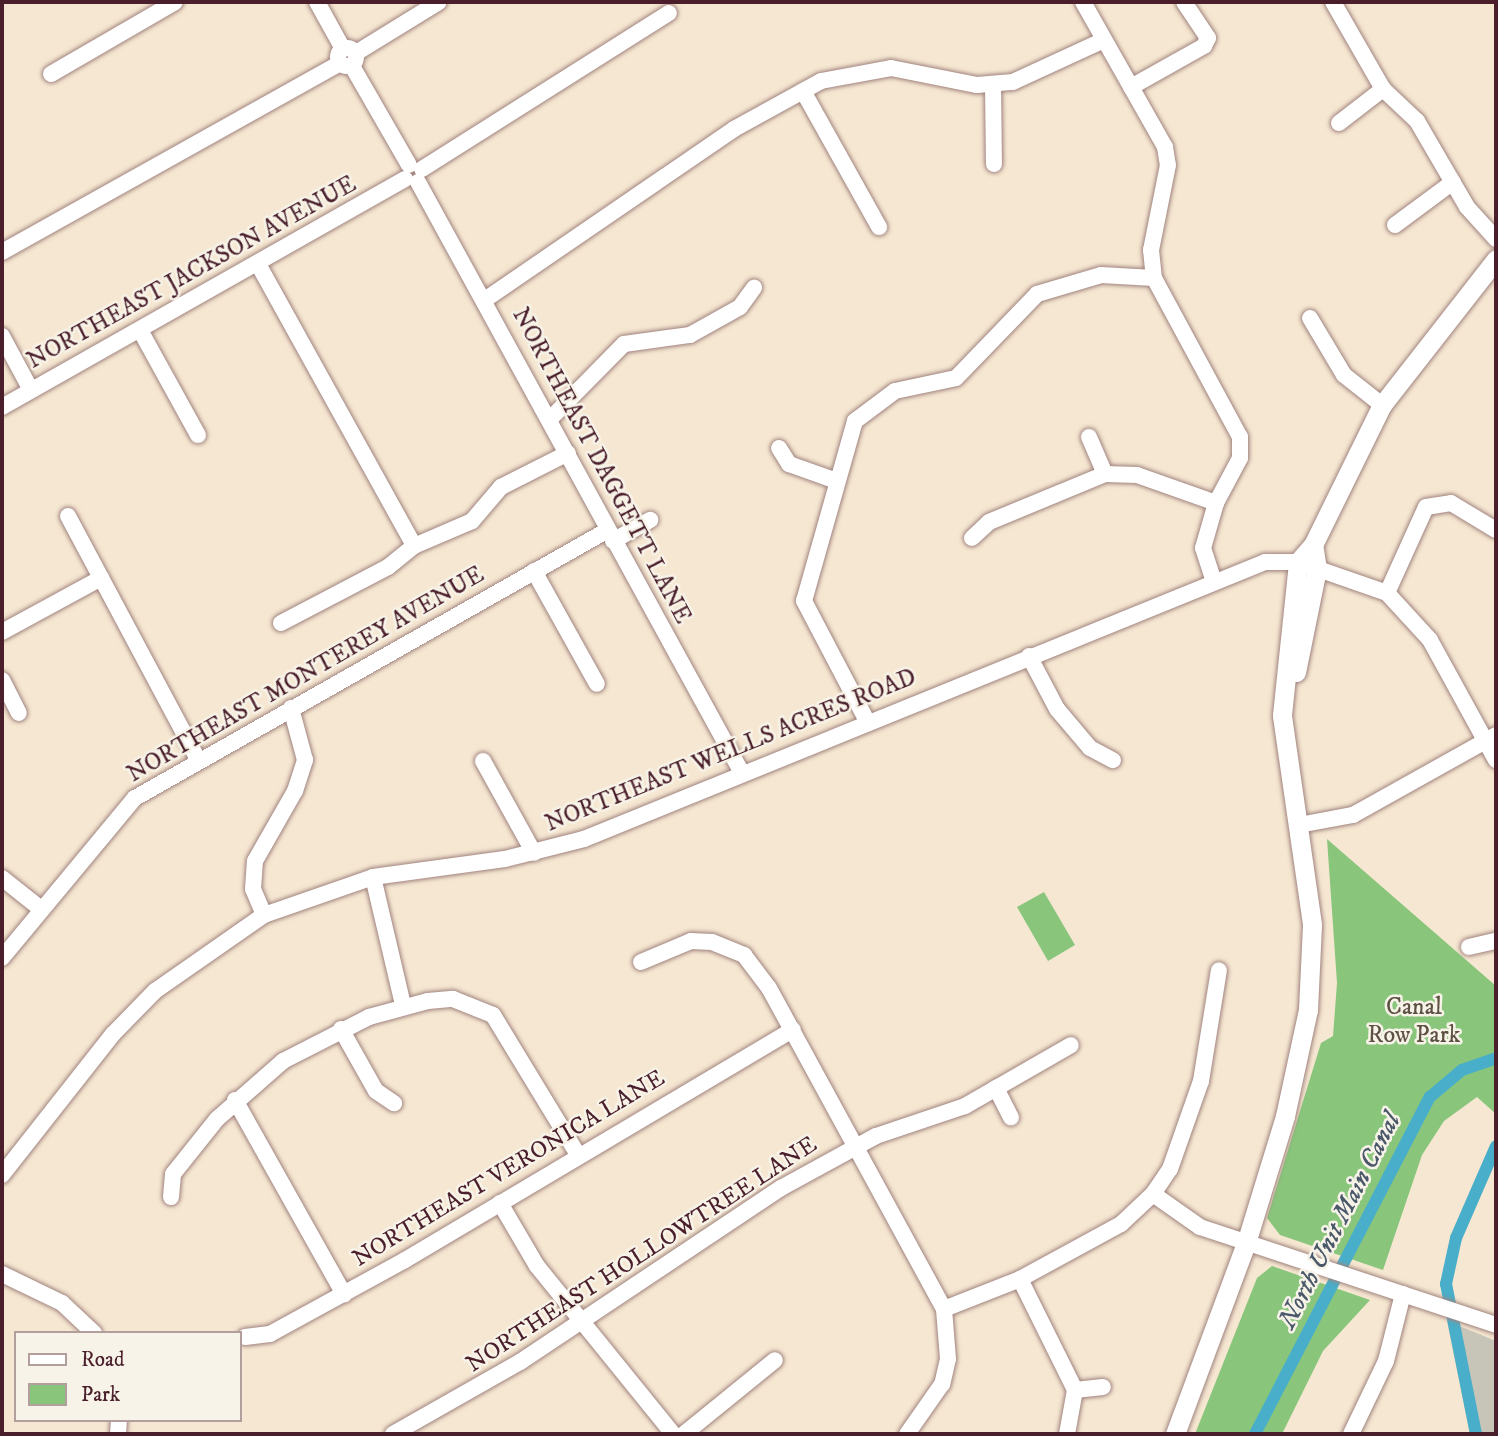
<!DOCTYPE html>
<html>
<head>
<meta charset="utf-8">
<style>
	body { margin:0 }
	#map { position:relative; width:1498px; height:1436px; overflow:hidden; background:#f6e7d2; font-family:"IM FELL DW Pica",serif }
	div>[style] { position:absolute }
	.industrial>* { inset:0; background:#c7c5b8 }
	.green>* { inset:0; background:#89c67c }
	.canal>* { height:12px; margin:-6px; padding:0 6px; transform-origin:6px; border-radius:6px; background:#49aec9 }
	.roads { filter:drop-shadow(0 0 2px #a0837e) drop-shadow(0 0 2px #a0837e) }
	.minor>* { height:16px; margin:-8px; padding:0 8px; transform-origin:8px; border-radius:8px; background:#fff }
	.minor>.ring { margin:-8px; padding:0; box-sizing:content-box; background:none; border:16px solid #fff; border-radius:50% }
	.major>* { height:19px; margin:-9.5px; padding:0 9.5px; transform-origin:9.5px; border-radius:9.5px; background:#fff }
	span { translate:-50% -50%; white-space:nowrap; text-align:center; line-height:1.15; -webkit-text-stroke:5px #f7f3e8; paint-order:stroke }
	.street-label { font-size:24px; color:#4a1f2b }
	.park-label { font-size:24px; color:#5d5143 }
	.water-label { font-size:26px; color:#4a586a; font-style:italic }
	.frame { position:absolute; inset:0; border:4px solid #4a1f2b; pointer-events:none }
	.legend { position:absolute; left:14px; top:1331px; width:228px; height:91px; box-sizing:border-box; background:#f7f3e8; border:2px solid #b29e9c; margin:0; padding:9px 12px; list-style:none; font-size:21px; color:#4a1f2b }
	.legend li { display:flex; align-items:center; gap:14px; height:35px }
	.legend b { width:35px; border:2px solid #b29e9c }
</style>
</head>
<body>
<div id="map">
	<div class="industrial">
		<i style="clip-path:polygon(1447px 1321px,1496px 1341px,1496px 1434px,1470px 1434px)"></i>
	</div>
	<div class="green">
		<i style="clip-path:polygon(1327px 839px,1496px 986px,1496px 1114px,1477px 1097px,1444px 1121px,1422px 1155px,1383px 1270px,1280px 1235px,1267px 1218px,1321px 1043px,1333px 1036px,1337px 983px)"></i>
		<i style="clip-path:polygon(1044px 892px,1075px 945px,1048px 961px,1017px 907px)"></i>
		<i style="clip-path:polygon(1272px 1266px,1370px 1300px,1323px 1351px,1282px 1434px,1195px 1434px,1257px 1278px)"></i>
	</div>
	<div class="canal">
		<i style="left:1255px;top:1434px;width:380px;rotate:-62.6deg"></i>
		<i style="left:1430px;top:1097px;width:42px;rotate:-40.2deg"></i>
		<i style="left:1462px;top:1070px;width:36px;rotate:-19deg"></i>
		<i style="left:1476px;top:1434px;width:153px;rotate:-101.3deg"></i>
		<i style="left:1446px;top:1284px;width:47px;rotate:-77.7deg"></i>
		<i style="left:1456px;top:1238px;width:100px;rotate:-66.5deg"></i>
	</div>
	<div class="roads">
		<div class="minor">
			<i style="left:317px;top:2px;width:54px;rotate:61deg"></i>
			<i style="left:1083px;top:2px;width:167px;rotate:60.5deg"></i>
			<i style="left:1165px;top:147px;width:18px;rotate:81deg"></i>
			<i style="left:1168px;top:165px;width:87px;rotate:101.3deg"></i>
			<i style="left:1151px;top:250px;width:28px;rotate:84deg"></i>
			<i style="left:1154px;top:278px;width:181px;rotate:61.6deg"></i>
			<i style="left:1240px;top:437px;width:21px;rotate:90deg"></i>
			<i style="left:1240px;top:458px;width:51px;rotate:118.1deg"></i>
			<i style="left:1216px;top:503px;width:47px;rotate:106.1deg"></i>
			<i style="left:1203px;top:548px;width:35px;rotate:72deg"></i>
			<i style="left:1333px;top:2px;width:100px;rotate:60.1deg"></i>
			<i style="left:1383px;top:89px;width:47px;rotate:43.3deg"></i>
			<i style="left:1417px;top:121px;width:99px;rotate:59.8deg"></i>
			<i style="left:1467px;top:207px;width:43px;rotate:47.8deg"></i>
			<i class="ring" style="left:338px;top:48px;width:2px;height:2px"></i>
			<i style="left:356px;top:53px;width:97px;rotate:-31.6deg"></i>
			<i style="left:352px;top:66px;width:114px;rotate:60.1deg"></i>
			<i style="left:51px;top:74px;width:143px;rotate:-30.1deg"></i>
			<i style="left:993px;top:85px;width:79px;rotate:89.3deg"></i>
			<i style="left:1131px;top:87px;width:84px;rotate:-29.3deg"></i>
			<i style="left:1204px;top:46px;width:9px;rotate:-63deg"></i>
			<i style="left:1208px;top:38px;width:43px;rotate:-123.7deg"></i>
			<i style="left:803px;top:91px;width:156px;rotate:60.8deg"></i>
			<i style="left:1339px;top:123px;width:56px;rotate:-37.7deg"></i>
			<i style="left:422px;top:169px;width:292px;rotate:-32.3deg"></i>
			<i style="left:418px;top:182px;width:674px;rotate:61.27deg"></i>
			<i style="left:1395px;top:225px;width:72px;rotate:-36.6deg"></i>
			<i style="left:2px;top:252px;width:387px;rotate:-29.2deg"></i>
			<i style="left:258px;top:264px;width:322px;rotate:61deg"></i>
			<i style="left:414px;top:546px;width:63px;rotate:-23.3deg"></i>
			<i style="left:472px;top:521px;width:45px;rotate:-49.5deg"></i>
			<i style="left:501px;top:487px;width:75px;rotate:-26.9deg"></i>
			<i style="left:486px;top:299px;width:301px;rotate:-34.4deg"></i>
			<i style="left:734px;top:129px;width:99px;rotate:-28.9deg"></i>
			<i style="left:821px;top:81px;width:71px;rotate:-10.5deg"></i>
			<i style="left:891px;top:68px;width:88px;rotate:11.2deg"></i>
			<i style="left:977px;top:85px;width:36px;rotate:-5deg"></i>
			<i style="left:1013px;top:82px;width:100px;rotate:-24.8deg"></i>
			<i style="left:1310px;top:318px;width:66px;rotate:59.2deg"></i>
			<i style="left:1344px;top:375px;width:48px;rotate:38.3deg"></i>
			<i style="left:140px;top:330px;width:120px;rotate:61.1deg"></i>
			<i style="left:2px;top:336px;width:61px;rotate:61.8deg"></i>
			<i style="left:2px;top:407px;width:463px;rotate:-29.5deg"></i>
			<i style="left:551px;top:418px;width:104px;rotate:-45.4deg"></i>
			<i style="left:624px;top:344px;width:67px;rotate:-7.8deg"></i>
			<i style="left:690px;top:335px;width:57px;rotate:-29.2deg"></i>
			<i style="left:740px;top:307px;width:24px;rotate:-54deg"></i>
			<i style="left:1089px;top:437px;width:40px;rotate:66.6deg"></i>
			<i style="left:779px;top:448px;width:19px;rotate:58deg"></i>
			<i style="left:789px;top:464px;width:48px;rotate:19.6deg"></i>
			<i style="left:68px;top:516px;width:276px;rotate:61.9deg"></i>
			<i style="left:972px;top:538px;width:23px;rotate:-43deg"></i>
			<i style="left:989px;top:522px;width:126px;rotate:-22.5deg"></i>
			<i style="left:1105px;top:474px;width:32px;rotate:2deg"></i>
			<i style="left:1137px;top:475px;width:84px;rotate:19.5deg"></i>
			<i style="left:613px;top:541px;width:43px;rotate:-29.6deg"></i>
			<i style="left:534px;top:571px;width:129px;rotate:60.9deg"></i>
			<i style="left:1387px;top:593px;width:94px;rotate:-65.6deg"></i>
			<i style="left:1426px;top:507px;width:25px;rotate:-9deg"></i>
			<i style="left:1451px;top:503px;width:52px;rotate:31deg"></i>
			<i style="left:281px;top:623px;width:121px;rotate:-27.6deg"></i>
			<i style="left:388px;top:567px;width:33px;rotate:-39deg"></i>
			<i style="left:2px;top:632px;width:113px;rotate:-28.6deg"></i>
			<i style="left:1029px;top:656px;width:60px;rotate:62.2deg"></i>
			<i style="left:1057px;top:709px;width:51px;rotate:49.8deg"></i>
			<i style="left:1090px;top:748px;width:26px;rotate:28deg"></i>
			<i style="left:2px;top:680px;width:37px;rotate:63deg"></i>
			<i style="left:867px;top:721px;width:136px;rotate:-117.7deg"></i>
			<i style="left:804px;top:601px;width:187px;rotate:-74.2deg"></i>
			<i style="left:855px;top:421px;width:50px;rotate:-36.9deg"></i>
			<i style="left:895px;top:391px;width:62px;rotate:-12deg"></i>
			<i style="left:956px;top:378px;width:117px;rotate:-46deg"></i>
			<i style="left:1037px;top:294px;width:67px;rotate:-16.5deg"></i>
			<i style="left:1101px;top:275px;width:53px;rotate:3.2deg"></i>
			<i style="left:483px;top:761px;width:105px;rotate:61deg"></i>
			<i style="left:1299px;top:825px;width:55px;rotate:-10.5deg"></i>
			<i style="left:1353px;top:815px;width:164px;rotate:-29.2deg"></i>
			<i style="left:373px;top:877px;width:131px;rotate:76.8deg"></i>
			<i style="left:2px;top:878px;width:50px;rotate:38.5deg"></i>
			<i style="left:264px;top:915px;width:28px;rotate:-113deg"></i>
			<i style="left:253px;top:889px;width:28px;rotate:-86deg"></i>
			<i style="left:255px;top:861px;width:81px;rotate:-60.3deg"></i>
			<i style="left:295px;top:791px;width:33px;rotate:-72deg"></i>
			<i style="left:305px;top:760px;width:54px;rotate:-105.1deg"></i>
			<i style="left:1469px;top:947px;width:28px;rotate:-13deg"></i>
			<i style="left:2px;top:958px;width:208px;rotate:-50.3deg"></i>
			<i style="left:135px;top:798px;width:544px;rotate:-29.54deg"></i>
			<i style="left:641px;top:962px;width:54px;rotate:-22.8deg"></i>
			<i style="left:691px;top:941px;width:21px;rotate:3deg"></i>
			<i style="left:712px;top:942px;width:35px;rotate:22deg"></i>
			<i style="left:744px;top:955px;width:41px;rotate:52.9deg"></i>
			<i style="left:769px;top:988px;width:366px;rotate:61.4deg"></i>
			<i style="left:944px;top:1309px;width:50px;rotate:85.4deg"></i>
			<i style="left:948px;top:1359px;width:26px;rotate:103deg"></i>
			<i style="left:942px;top:1384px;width:61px;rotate:125deg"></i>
			<i style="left:341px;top:1029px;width:71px;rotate:60.6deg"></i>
			<i style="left:376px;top:1091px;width:22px;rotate:34deg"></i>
			<i style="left:996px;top:1088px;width:33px;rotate:63deg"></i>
			<i style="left:235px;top:1100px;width:223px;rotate:60.7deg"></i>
			<i style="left:2px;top:1175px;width:179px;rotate:-51.8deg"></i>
			<i style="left:113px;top:1034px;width:60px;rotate:-45.7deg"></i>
			<i style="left:155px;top:991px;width:133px;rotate:-34.9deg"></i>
			<i style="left:264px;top:915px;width:115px;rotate:-19.2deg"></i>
			<i style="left:373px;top:877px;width:133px;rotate:-7.8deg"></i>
			<i style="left:505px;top:859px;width:81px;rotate:-14.2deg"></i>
			<i style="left:584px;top:839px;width:735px;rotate:-22.13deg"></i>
			<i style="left:1265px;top:562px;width:33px"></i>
			<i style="left:1298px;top:562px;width:94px;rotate:19.2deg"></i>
			<i style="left:1387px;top:593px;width:64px;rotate:47.5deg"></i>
			<i style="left:1430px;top:640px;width:137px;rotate:61.2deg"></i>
			<i style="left:1153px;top:1194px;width:57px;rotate:35.1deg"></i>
			<i style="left:1200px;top:1227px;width:312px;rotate:18.3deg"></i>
			<i style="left:171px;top:1197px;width:23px;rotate:-85deg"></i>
			<i style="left:173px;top:1174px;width:70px;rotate:-51.3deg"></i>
			<i style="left:217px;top:1119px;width:88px;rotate:-41.3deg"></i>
			<i style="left:283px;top:1061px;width:97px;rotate:-27.1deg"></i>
			<i style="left:369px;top:1017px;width:61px;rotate:-15.2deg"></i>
			<i style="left:428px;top:1001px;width:25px;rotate:-5deg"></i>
			<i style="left:453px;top:999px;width:43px;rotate:21.8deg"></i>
			<i style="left:493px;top:1015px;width:164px;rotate:58.7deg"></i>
			<i style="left:500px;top:1203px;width:73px;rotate:59.6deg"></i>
			<i style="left:537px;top:1266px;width:216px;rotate:51deg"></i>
			<i style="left:2px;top:1274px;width:67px;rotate:25.8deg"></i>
			<i style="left:62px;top:1303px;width:44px;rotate:43.2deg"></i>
			<i style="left:1020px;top:1279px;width:124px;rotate:63.6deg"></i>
			<i style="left:1075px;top:1390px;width:45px;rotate:100.3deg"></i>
			<i style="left:944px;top:1309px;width:82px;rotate:-21.5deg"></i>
			<i style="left:1020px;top:1279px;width:115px;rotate:-28.6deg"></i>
			<i style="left:1121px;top:1224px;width:44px;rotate:-43.2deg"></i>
			<i style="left:1153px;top:1194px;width:30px;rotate:-56deg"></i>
			<i style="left:1170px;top:1169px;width:93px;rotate:-70.6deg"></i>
			<i style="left:1201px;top:1081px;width:112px;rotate:-80.8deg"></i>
			<i style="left:245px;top:1337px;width:25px;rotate:-7deg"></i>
			<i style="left:270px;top:1334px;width:154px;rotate:-28.7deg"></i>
			<i style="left:405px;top:1260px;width:451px;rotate:-30.7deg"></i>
			<i style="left:1075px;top:1390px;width:28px;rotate:-6deg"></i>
			<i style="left:118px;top:1434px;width:14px;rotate:-86deg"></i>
			<i style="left:393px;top:1434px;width:146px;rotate:-29.6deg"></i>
			<i style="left:520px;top:1362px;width:314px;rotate:-33.7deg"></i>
			<i style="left:781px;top:1188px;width:108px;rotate:-28.7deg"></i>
			<i style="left:876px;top:1136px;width:94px;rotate:-18.6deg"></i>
			<i style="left:965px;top:1106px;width:122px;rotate:-29.9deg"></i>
			<i style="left:684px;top:1434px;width:117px;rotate:-39.1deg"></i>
			<i style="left:1351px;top:1434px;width:81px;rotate:-64.4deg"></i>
			<i style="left:1386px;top:1361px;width:69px;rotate:-75.8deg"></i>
		</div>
		<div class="major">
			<i style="left:1296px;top:672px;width:105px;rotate:-78.5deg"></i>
			<i style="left:1317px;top:569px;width:24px;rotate:-99deg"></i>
			<i style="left:1175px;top:1434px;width:204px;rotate:-69.6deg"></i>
			<i style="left:1246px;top:1243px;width:133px;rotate:-72.9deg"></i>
			<i style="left:1285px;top:1116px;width:108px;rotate:-77.8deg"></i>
			<i style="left:1308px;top:1010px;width:86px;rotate:-87.3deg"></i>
			<i style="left:1312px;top:924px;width:211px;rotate:-98.2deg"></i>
			<i style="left:1282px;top:715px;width:154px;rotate:-84deg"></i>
			<i style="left:1298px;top:562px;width:23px;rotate:-49deg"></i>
			<i style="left:1313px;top:545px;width:156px;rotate:-63.8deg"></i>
			<i style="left:1382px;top:405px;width:185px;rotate:-52deg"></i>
		</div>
	</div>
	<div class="street-label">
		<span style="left:192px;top:273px;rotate:-29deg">NORTHEAST JACKSON AVENUE</span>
		<span style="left:601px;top:466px;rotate:62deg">NORTHEAST DAGGETT LANE</span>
		<span style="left:306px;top:675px;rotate:-30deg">NORTHEAST MONTEREY AVENUE</span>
		<span style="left:731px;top:751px;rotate:-22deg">NORTHEAST WELLS ACRES ROAD</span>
		<span style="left:509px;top:1169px;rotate:-31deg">NORTHEAST VERONICA LANE</span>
		<span style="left:642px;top:1255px;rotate:-33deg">NORTHEAST HOLLOWTREE LANE</span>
	</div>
	<div class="park-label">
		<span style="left:1414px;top:1022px">Canal<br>Row Park</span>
	</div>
	<div class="water-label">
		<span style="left:1340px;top:1221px;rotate:-63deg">North Unit Main Canal</span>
	</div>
	<div class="frame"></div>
	<ul class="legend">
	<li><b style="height:9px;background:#fff"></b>Road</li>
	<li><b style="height:19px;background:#89c67c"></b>Park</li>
	</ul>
</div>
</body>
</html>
